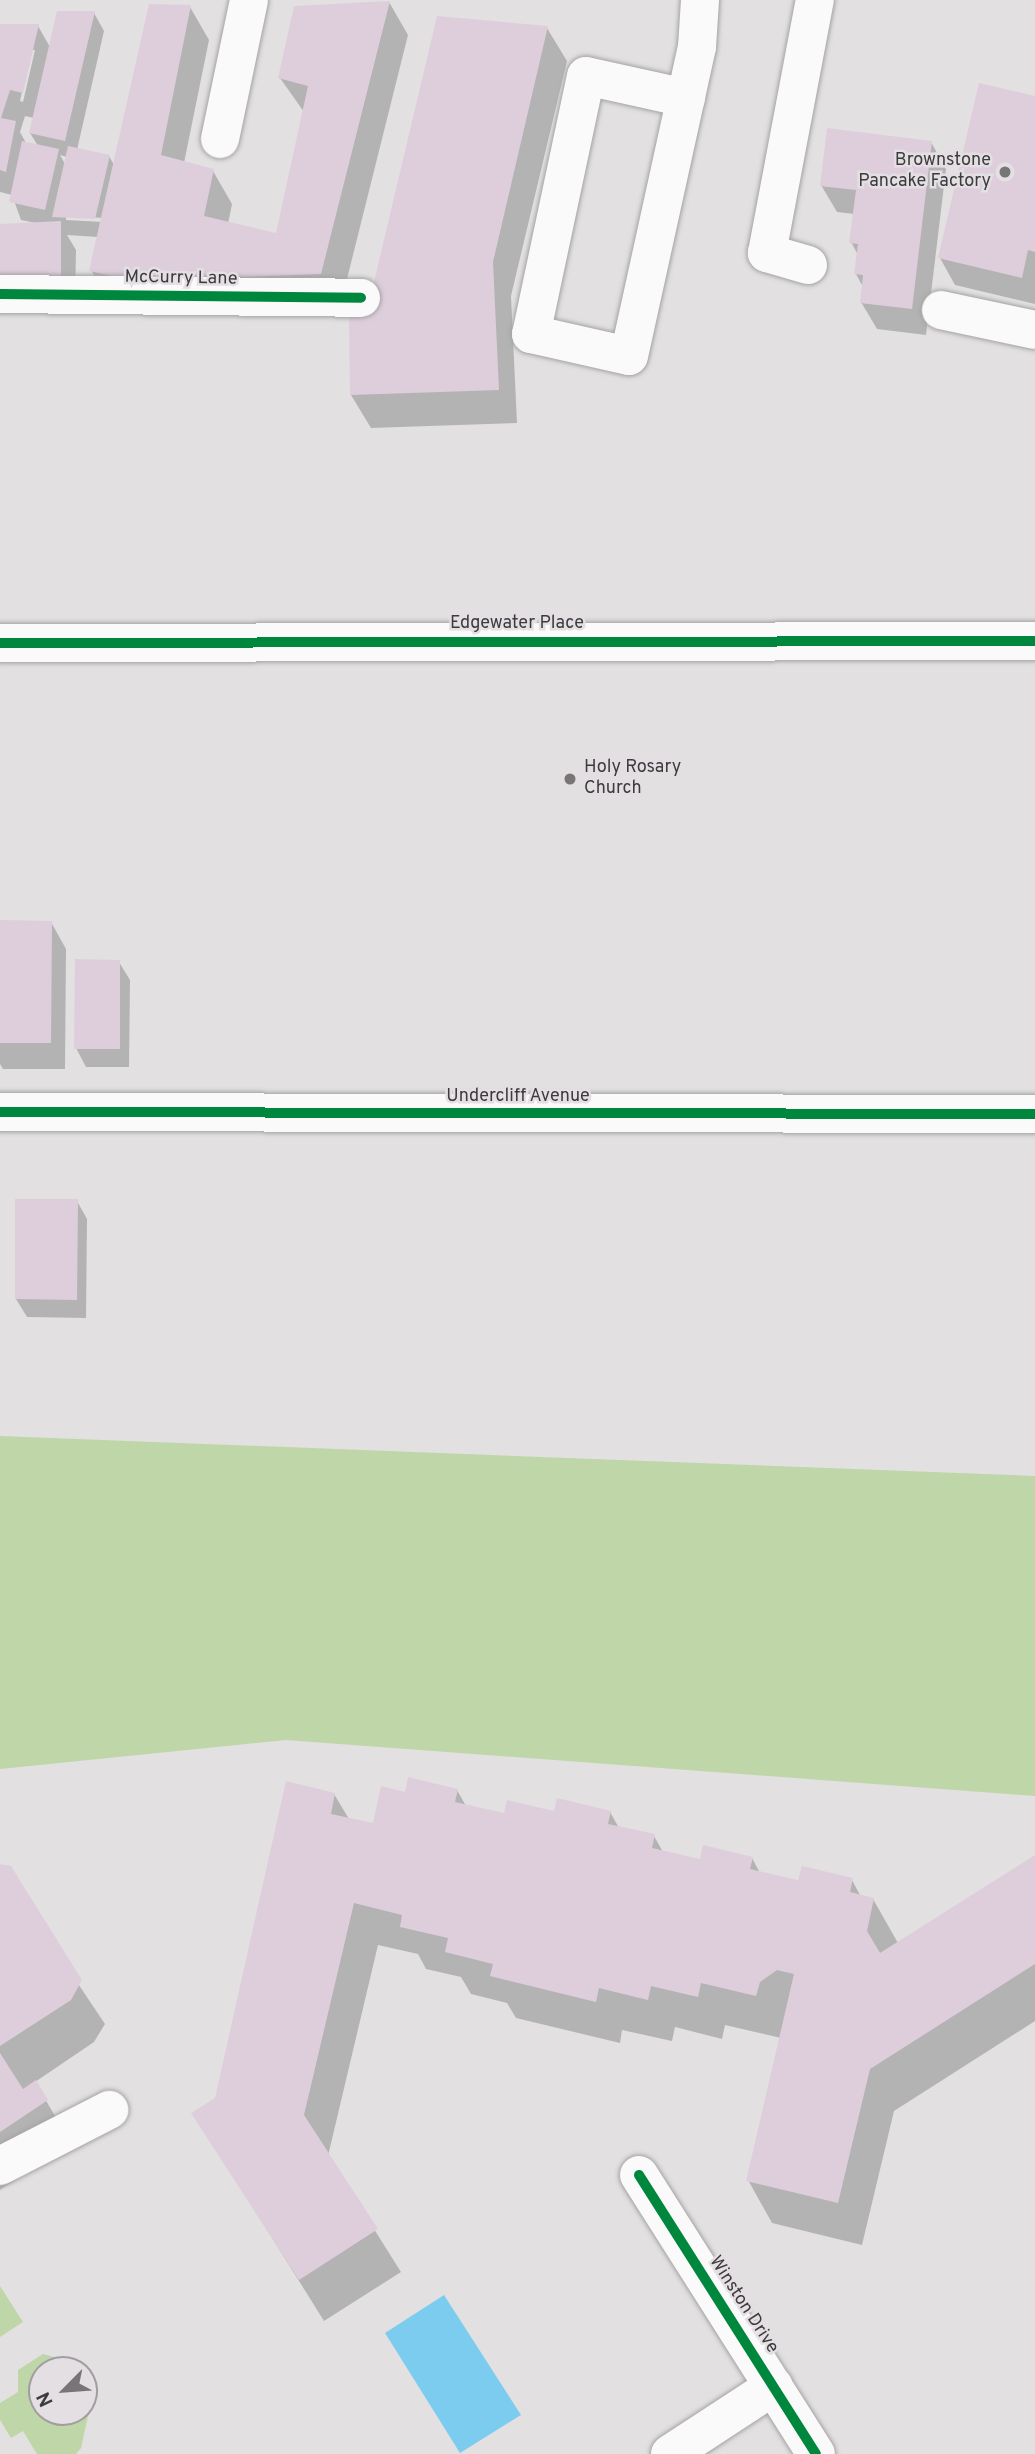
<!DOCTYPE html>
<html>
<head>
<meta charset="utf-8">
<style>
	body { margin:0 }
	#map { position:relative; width:1035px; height:2454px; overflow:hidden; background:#e2e0e1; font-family:Overpass,sans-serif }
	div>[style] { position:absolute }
	.green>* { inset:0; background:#bed6a8 }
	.water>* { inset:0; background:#7cccef }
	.shadow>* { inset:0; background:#0003 }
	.building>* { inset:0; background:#decedc }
	.roads { filter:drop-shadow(0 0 2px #a5a3a4) drop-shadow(0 0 2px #a5a3a4) }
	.minor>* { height:38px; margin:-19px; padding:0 19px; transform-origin:19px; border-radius:19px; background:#fbfafa }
	.cycleway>* { height:10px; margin:-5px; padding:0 5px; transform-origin:5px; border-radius:5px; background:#00873e }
	.dots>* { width:19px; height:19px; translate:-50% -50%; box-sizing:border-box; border:4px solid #e3dfe2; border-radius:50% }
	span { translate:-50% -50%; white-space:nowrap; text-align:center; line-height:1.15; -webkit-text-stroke:5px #e3dfe2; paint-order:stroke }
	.poi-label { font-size:18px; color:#3d3b3d }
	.right { translate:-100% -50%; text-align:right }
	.left { translate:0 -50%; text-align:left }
	.street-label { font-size:18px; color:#3d3b3d }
	.north { position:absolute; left:28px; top:2356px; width:70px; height:70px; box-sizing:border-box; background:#e3dfe2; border:2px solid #a19da0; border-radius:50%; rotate:245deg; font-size:19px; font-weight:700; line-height:28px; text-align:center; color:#3d3b3d }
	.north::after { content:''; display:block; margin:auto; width:24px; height:32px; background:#777576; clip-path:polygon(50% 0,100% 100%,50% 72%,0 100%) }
</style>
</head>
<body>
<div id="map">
	<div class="green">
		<i style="clip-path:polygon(0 1436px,1035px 1476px,1035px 1796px,286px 1740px,0 1769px)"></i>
		<i style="clip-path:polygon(0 2286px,23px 2322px,0 2337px)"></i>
		<i style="clip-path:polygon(43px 2354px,65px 2360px,72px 2370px,42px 2370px,42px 2412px,84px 2410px,88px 2416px,81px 2448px,76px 2454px,37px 2454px,23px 2431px,11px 2438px,0 2420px,0 2403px,18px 2392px,18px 2370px)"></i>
	</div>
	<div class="water">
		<i style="clip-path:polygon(444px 2295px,521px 2415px,460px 2453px,385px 2333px)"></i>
	</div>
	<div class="shadow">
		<i style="clip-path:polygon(evenodd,389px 2px,408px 35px,340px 307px,110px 304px,91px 270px,98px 237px,67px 235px,76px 250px,75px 303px,0 225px,36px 223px,21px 220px,12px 195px,0 192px,0 26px,38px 26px,50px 47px,94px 13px,104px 31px,77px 150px,109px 156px,114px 165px,190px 7px,209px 40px,184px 163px,213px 171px,232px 204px,228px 224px,277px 235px,304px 112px,280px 78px,389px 2px,31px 50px,35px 50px,23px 102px,20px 101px,31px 50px,389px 2px,25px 116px,34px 118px,30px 133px,38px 146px,26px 143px,20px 132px,25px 116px,389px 2px,60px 155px,67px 157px,65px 164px,60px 155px,389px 2px,66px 216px,104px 218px,104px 222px,66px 220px,66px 216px)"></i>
		<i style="clip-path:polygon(547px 28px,567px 61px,511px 296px,517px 423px,371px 428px,351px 395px)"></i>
		<i style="clip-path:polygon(1035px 98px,1035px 304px,955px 285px,940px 258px)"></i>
		<i style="clip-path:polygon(931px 142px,946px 169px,926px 335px,877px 329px,861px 302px,863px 287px,856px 274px,858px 255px,851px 242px,854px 214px,837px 212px,821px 185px)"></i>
		<i style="clip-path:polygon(0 922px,51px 922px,66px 949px,65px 1069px,3px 1069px,0 1064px)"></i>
		<i style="clip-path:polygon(119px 962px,130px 980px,129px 1067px,86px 1067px,76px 1048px)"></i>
		<i style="clip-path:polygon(77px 1201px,87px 1219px,86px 1318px,27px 1317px,16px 1299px)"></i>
		<i style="clip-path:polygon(457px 1790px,466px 1806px,505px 1815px,610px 1812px,619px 1828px,654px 1836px,663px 1852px,701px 1861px,752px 1858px,760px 1873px,800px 1882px,852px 1880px,861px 1897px,873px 1899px,898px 1943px,1035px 1857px,1035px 2021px,894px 2111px,862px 2245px,772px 2223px,748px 2180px,781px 2038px,725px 2025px,722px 2039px,675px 2027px,672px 2041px,622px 2030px,620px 2043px,516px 2018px,507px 2003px,471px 1994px,461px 1977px,426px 1969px,418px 1954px,378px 1945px,328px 2156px,401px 2272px,324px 2321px,194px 2113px,216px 2099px,334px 1794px,349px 1819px,374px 1825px,406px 1794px)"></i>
		<i style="clip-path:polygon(0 1867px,105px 2024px,94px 2042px,35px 2082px,71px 2143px,0 2190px)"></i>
	</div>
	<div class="building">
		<i style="clip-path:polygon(390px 1px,321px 274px,136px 281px,89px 271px,149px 4px,191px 5px,161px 155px,214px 169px,204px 216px,276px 233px,308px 86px,278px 78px,294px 6px)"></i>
		<i style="clip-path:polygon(57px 11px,95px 11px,65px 141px,29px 133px)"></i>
		<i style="clip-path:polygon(437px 16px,548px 26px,493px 262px,499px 390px,350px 395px,349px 317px,366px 316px)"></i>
		<i style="clip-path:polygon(0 24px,39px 24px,23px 93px,10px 90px,1px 118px,16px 121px,6px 172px,0 170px)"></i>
		<i style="clip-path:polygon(979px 83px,1035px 96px,1035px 252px,1028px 250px,1022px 278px,938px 258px)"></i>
		<i style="clip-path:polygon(827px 128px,932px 141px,912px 309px,860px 303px,863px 275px,854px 274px,858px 244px,849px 243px,856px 190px,820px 186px)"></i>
		<i style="clip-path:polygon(22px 141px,59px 149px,45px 210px,9px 202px)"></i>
		<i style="clip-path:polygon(68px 146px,110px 155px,95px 219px,52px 217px)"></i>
		<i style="clip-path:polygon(61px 221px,61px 277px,0 279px,0 224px)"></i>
		<i style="clip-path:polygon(0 920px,52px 921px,51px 1043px,0 1043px)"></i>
		<i style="clip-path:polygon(75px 959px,120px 960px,120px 1049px,74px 1049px)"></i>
		<i style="clip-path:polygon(15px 1199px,78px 1199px,77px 1300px,15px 1299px)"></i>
		<i style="clip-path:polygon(408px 1777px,458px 1789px,455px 1802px,504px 1813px,507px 1800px,554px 1811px,557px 1798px,611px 1811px,608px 1824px,655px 1834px,652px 1848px,700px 1859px,703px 1845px,753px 1857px,750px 1869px,798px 1880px,802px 1866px,853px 1878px,850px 1892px,874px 1898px,867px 1931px,880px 1953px,1035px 1855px,1035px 1964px,870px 2069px,838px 2203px,746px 2181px,794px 1974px,777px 1970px,760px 1982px,756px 1996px,701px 1983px,698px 1997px,651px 1986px,648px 2000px,599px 1988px,596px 2002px,490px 1976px,493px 1964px,445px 1952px,448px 1938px,400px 1927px,402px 1915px,354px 1903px,304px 2115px,378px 2229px,299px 2280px,191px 2113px,215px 2098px,286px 1781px,335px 1793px,331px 1814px,373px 1823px,381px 1786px,405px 1792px)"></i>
		<i style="clip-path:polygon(0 1864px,11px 1866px,82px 1980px,71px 2000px,0 2046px)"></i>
		<i style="clip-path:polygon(0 2053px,23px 2089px,36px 2080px,48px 2100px,0 2132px)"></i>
	</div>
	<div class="roads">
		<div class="minor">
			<i style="left:686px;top:98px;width:102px;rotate:-167.6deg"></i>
			<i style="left:586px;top:76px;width:264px;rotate:102deg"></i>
			<i style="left:531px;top:334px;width:100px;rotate:12.7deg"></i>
			<i style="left:629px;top:356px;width:316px;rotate:-77.6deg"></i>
			<i style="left:697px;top:47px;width:47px;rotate:-86.3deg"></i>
			<i style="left:220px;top:139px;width:142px;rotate:-78.2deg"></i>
			<i style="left:808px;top:265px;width:43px;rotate:-163.7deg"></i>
			<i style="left:767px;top:253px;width:258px;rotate:-79.3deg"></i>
			<i style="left:0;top:294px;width:361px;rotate:0.6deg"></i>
			<i style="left:941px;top:310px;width:96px;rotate:12deg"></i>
			<i style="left:0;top:643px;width:1035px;rotate:-0.11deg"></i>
			<i style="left:0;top:1112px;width:1035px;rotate:0.11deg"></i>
			<i style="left:0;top:2166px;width:123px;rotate:-27.2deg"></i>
			<i style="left:639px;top:2175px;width:330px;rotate:57.6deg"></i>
			<i style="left:670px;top:2454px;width:124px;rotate:-33.2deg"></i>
		</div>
	</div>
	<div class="cycleway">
		<i style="left:0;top:294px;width:361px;rotate:0.6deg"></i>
		<i style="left:0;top:643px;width:1035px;rotate:-0.11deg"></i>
		<i style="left:0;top:1112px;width:1035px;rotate:0.11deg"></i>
		<i style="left:639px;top:2175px;width:330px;rotate:57.6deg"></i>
	</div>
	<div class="dots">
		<i style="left:1005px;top:172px;background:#777576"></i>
		<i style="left:570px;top:779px;background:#777576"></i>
	</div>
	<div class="poi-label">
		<span class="right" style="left:991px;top:172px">Brownstone<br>Pancake Factory</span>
		<span class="left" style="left:584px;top:779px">Holy Rosary<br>Church</span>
	</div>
	<div class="street-label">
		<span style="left:181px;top:279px;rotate:1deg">McCurry Lane</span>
		<span style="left:517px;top:624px">Edgewater Place</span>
		<span style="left:518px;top:1097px">Undercliff Avenue</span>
		<span style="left:743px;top:2305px;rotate:57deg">Winston Drive</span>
	</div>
	<div class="north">N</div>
</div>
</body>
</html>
